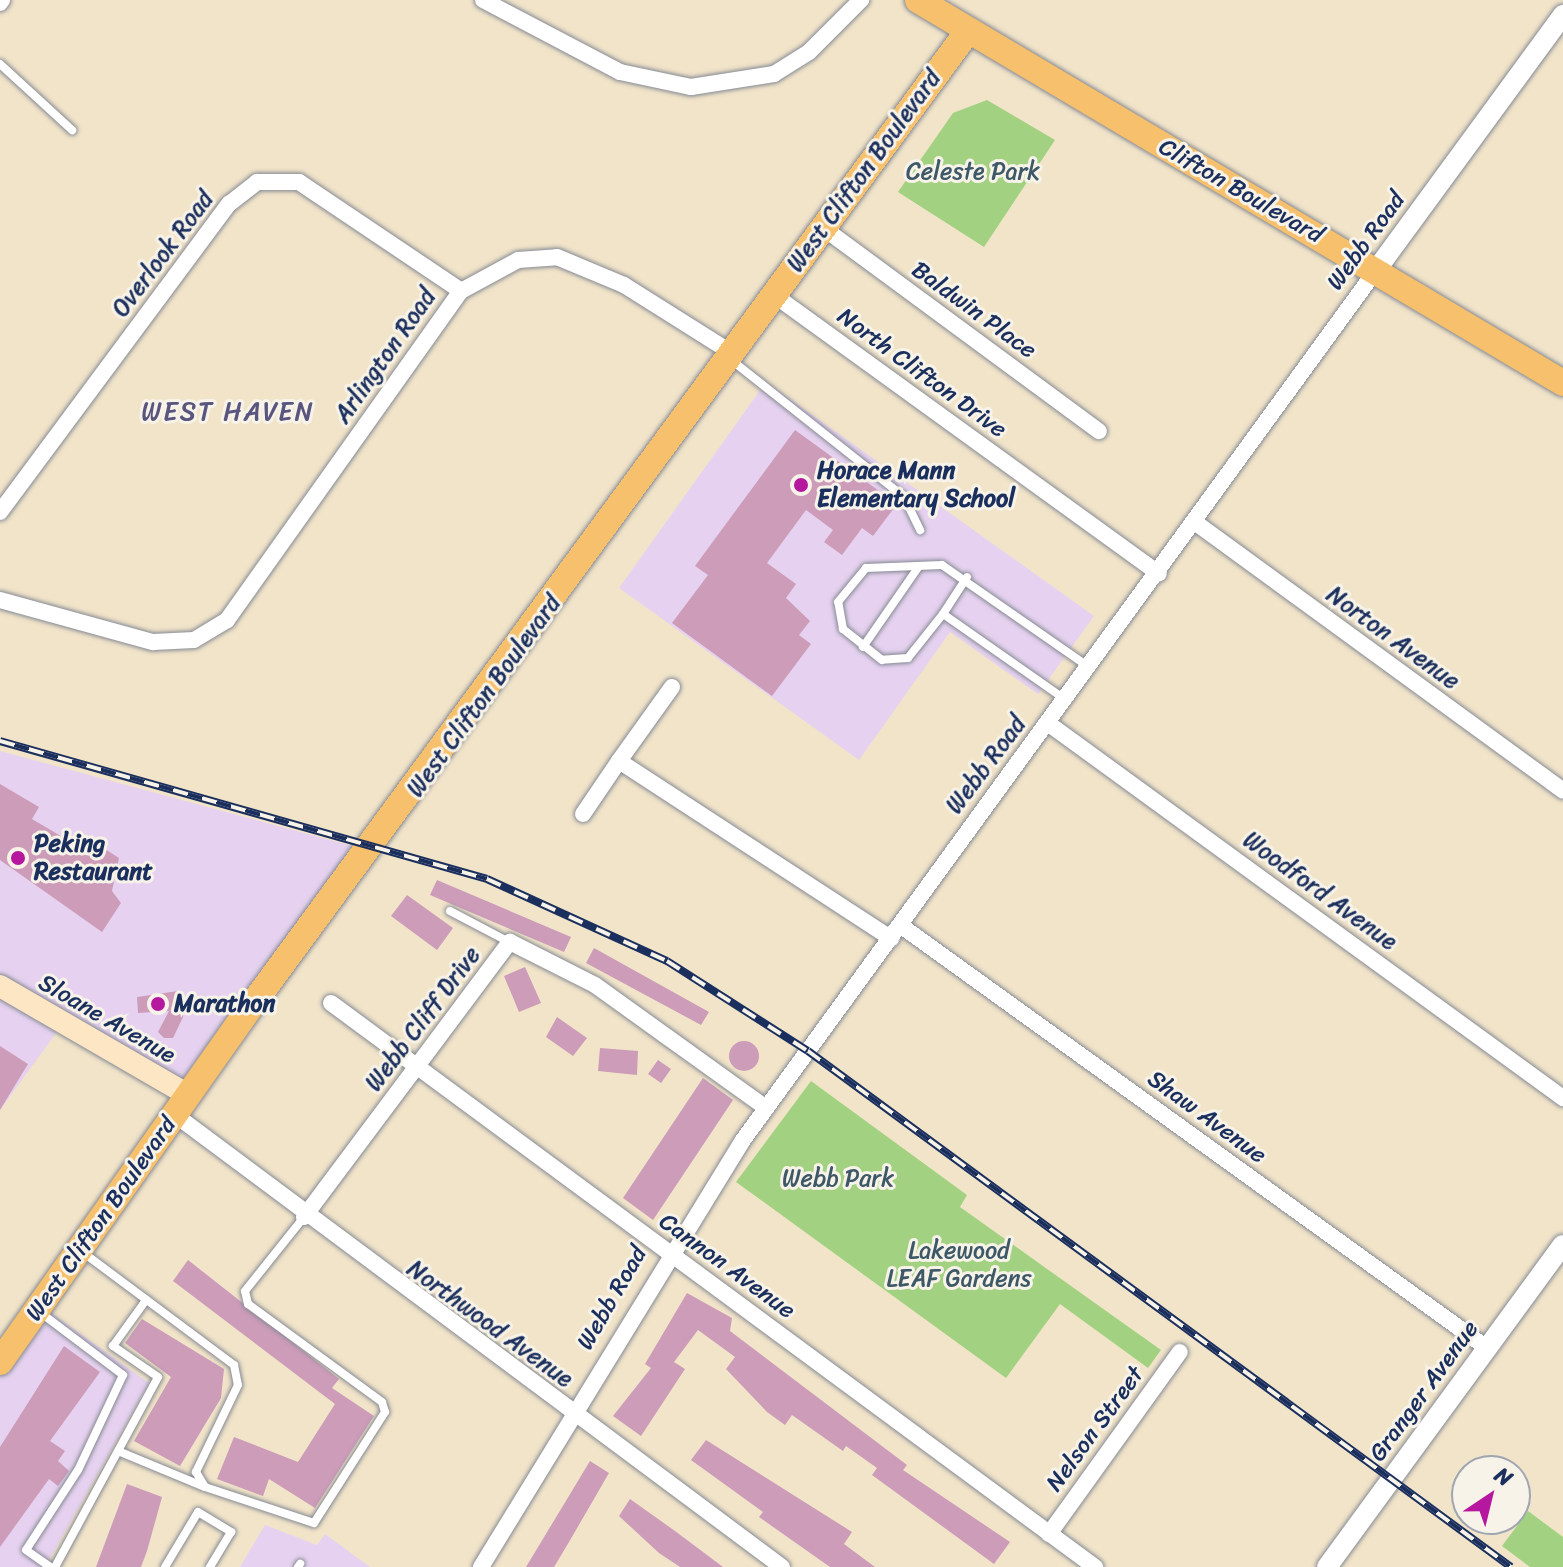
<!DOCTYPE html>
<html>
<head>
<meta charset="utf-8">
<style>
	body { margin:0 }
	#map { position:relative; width:1563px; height:1567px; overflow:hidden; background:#f1e4c9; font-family:Sriracha,sans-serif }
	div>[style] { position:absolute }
	.built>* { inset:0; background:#e6d2f0 }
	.green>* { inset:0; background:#a2d281 }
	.building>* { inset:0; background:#cc9cb9 }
	.round { border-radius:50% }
	.roads { filter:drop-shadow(0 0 2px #868a94) drop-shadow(0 0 2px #868a94) }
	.service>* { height:8px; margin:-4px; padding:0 4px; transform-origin:4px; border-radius:4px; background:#fff }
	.minor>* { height:16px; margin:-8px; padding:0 8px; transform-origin:8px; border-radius:8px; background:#fff }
	.tertiary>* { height:20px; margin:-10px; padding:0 10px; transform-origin:10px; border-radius:10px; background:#fff }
	.secondary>* { height:22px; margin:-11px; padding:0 11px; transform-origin:11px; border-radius:11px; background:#fce6c4 }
	.primary>* { height:26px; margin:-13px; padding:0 13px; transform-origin:13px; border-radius:13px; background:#f7c06c }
	.rail>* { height:8px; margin-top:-4px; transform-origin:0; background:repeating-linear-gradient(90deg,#f7f3e8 0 15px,#1b2f5e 0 30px); box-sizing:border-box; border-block:2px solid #1b2f5e }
	.dots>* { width:22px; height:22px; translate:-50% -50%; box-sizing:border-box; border:4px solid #f7f3e8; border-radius:50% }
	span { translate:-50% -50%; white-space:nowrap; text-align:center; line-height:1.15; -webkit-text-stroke:6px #f7f3e8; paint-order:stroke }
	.street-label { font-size:24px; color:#1b2f5e }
	.park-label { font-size:24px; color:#3d5867 }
	.poi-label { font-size:24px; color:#1b2f5e; font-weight:700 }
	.left { translate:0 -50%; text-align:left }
	.neighbourhood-label { font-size:26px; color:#59557e; letter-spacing:2px }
	.north { position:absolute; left:1451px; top:1455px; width:80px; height:80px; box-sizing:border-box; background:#f7f3e8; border:2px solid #9fa5b1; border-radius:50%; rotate:35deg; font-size:22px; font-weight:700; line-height:32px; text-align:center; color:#1b2f5e }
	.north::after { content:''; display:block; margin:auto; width:28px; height:36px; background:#b5179e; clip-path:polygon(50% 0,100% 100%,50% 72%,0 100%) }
</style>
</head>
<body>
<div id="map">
	<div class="built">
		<i style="clip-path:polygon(766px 382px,1094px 616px,1038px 694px,950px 632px,859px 760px,619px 588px)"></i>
		<i style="clip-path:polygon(0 751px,360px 848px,187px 1084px,67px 1018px,0 1110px)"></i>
		<i style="clip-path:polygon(36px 1302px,149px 1383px,45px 1567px,0 1567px,0 1352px)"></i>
		<i style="clip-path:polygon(265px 1525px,317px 1545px,325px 1534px,370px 1567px,240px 1567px)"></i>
	</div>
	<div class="green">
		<i style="clip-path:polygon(987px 100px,1055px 140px,984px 247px,898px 192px,953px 113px)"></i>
		<i style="clip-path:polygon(811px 1081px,967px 1195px,960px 1207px,1161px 1350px,1148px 1368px,1060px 1304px,1006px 1378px,736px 1182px)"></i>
		<i style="clip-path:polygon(1528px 1511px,1563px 1537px,1563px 1567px,1530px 1567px,1502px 1546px)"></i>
	</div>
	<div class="building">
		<i style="clip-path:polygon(795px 430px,897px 504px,873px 536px,862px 528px,842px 555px,824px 542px,833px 530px,806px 510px,767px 563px,796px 584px,786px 598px,810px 621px,799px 635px,811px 644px,772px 696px,672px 623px,708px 575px,695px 566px)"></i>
		<i style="clip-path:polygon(0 784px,39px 807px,32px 819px,76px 845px,83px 835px,119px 858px,112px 891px,121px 903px,102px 932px,0 860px)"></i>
		<i style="clip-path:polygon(437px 880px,571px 937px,564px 952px,430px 895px)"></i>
		<i style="clip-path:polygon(407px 895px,453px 928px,437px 950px,391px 916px)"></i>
		<i style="clip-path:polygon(594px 948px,709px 1012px,701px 1025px,586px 963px)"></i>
		<i style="clip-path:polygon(525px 967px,541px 1003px,519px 1012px,504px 976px)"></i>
		<i style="clip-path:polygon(178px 991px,183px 1017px,173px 1038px,164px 1038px,158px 1032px,169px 1011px,138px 1013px,137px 997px)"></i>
		<i style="clip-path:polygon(557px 1017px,587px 1038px,573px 1056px,546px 1037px)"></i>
		<i class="round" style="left:729px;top:1041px;width:30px;height:30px"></i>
		<i style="clip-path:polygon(0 1046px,28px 1064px,0 1110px)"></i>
		<i style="clip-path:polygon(600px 1048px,638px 1051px,637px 1075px,598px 1071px)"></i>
		<i style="clip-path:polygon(658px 1060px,671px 1069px,661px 1083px,648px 1074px)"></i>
		<i style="clip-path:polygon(703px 1078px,733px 1100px,653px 1220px,623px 1198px)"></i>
		<i style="clip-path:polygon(188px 1260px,339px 1379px,332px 1388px,374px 1416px,315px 1508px,269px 1479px,263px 1496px,217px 1479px,234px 1437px,298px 1462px,335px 1404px,173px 1281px)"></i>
		<i style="clip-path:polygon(687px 1293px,732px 1318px,730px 1331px,907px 1465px,903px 1470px,1010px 1542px,994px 1564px,872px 1475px,877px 1468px,846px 1446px,843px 1451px,792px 1415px,785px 1425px,767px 1412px,726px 1369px,735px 1357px,698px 1330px,674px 1362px,685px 1369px,641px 1436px,613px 1416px,651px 1368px,645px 1364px)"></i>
		<i style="clip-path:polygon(142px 1319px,224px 1369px,221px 1398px,180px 1466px,134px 1441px,171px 1377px,125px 1343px)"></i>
		<i style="clip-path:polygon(64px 1346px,100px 1372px,50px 1441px,65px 1451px,58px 1461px,69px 1471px,58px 1486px,49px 1479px,0 1547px,0 1447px)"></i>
		<i style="clip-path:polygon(706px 1440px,852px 1532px,844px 1544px,875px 1567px,830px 1567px,759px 1517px,763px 1512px,691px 1460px)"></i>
		<i style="clip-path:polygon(590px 1461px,609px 1473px,569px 1542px,554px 1567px,526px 1567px)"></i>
		<i style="clip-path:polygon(127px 1484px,162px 1497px,147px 1551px,141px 1567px,96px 1567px)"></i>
		<i style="clip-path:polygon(630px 1499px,675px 1531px,723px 1567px,680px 1567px,659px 1553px,619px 1516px)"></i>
	</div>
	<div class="roads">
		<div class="service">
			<i style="left:0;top:64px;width:98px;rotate:42.5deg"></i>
			<i style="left:730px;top:359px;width:222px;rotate:38.4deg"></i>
			<i style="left:904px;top:497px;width:37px;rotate:64deg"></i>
			<i style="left:943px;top:614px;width:44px;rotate:-57deg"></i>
			<i style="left:863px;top:647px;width:98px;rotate:-55.3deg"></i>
			<i style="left:1066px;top:700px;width:150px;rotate:-145deg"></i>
			<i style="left:943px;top:614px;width:56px;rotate:128.5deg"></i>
			<i style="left:908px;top:658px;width:26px;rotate:176deg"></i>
			<i style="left:882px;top:660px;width:50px;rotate:-141.5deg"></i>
			<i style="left:843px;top:629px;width:27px;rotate:-100deg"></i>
			<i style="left:838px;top:602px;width:44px;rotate:-50.5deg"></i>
			<i style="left:866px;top:568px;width:76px;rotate:-2.3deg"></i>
			<i style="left:942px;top:565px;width:179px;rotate:34.8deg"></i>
			<i style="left:450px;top:911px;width:67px;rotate:27.7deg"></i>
			<i style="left:81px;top:1251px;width:191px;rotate:36.7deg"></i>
			<i style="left:234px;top:1365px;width:20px;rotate:79deg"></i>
			<i style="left:238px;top:1385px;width:97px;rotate:115.8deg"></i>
			<i style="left:196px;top:1472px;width:17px;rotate:59deg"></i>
			<i style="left:205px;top:1487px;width:115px;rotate:18.3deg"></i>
			<i style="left:314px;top:1523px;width:132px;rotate:-57.4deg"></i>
			<i style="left:385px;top:1412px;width:10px;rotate:-107deg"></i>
			<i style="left:382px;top:1402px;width:166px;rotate:-143.8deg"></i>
			<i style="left:248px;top:1304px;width:13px;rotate:-103deg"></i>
			<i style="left:245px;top:1291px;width:95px;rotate:-51.4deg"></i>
			<i style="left:41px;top:1313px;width:103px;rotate:37.1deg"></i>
			<i style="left:123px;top:1375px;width:105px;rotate:115.3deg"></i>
			<i style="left:78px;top:1470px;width:95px;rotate:123deg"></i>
			<i style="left:26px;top:1550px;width:29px;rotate:35deg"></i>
			<i style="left:118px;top:1451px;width:94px;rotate:22.5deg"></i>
			<i style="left:55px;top:1567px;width:216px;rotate:-61.5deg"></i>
			<i style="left:158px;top:1377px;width:55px;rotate:-145.4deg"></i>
			<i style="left:113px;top:1346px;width:57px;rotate:-54.3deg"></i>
			<i style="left:165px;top:1567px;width:64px;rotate:-59deg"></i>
			<i style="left:198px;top:1512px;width:39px;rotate:31deg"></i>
			<i style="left:231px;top:1532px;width:41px;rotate:121deg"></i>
			<i style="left:298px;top:1567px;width:4px;rotate:-56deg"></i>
		</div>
		<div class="minor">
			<i style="left:483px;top:0;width:155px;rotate:27.7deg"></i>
			<i style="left:620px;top:72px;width:73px;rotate:11.9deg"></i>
			<i style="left:691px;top:87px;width:84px;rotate:-8.9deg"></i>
			<i style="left:774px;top:74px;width:41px;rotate:-32.2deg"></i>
			<i style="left:809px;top:52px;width:74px;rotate:-45deg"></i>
			<i style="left:0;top:3px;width:4px;rotate:-56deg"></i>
			<i style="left:822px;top:227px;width:344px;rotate:36.4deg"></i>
			<i style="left:774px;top:295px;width:475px;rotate:35.9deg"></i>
			<i style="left:0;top:512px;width:384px;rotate:-53.4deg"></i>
			<i style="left:229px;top:204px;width:36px;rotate:-38deg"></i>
			<i style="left:257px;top:182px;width:42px"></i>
			<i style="left:299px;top:182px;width:195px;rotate:33.9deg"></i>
			<i style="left:1196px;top:523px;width:454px;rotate:36.1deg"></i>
			<i style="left:0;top:600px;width:159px;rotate:15.4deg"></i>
			<i style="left:153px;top:642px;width:41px;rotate:-2.8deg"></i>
			<i style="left:194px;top:640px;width:39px;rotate:-31deg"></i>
			<i style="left:227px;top:620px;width:404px;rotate:-54.6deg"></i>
			<i style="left:461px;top:291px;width:65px;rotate:-28.5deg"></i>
			<i style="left:518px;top:260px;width:39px;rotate:-4deg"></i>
			<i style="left:557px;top:257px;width:73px;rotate:22.7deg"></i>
			<i style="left:624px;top:285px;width:128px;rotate:32.2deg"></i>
			<i style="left:1049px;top:724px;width:636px;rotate:36.04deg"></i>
			<i style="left:619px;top:761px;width:91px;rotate:-54.4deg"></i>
			<i style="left:583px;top:814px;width:64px;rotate:-55.8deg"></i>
			<i style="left:619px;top:761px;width:325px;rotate:33.1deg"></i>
			<i style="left:900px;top:925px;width:724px;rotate:35.78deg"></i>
			<i style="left:331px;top:1003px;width:950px;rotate:36.44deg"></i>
			<i style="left:174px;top:1114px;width:758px;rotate:36.69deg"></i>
			<i style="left:304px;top:1217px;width:344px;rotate:-53.2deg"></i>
			<i style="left:510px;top:942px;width:95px;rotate:26.8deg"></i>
			<i style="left:595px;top:985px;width:211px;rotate:35.7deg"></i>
			<i style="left:1049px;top:1534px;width:224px;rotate:-54.3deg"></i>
			<i style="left:481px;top:1567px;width:501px;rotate:-58.47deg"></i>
			<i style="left:743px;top:1140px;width:1077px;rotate:-53.95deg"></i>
		</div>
		<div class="tertiary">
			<i style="left:1377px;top:269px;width:315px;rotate:-53.8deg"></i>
			<i style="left:1327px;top:1567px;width:399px;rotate:-53.8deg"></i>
		</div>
		<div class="secondary">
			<i style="left:0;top:986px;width:217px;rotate:30.1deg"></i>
		</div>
		<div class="primary">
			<i style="left:918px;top:0;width:750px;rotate:30.7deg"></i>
			<i style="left:0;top:1362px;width:442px;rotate:-54.8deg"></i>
			<i style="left:255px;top:1001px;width:1204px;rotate:-53.68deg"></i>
		</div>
	</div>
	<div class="rail">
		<i style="left:0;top:741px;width:506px;rotate:15.82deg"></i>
		<i style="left:487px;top:879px;width:198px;rotate:24.5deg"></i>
		<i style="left:667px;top:961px;width:167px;rotate:32.6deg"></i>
		<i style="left:808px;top:1051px;width:872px;rotate:36.28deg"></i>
	</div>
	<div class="dots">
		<i style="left:801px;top:485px;background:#b5179e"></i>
		<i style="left:18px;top:858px;background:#b5179e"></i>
		<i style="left:158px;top:1004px;background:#b5179e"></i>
	</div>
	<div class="street-label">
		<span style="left:864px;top:171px;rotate:-54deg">West Clifton Boulevard</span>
		<span style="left:1241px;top:191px;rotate:30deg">Clifton Boulevard</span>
		<span style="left:1366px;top:241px;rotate:-54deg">Webb Road</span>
		<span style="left:163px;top:254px;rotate:-53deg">Overlook Road</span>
		<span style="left:974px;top:310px;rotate:36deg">Baldwin Place</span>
		<span style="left:385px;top:356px;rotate:-55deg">Arlington Road</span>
		<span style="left:922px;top:373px;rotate:36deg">North Clifton Drive</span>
		<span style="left:1393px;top:638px;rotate:36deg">Norton Avenue</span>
		<span style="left:484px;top:696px;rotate:-54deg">West Clifton Boulevard</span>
		<span style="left:986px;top:765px;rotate:-53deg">Webb Road</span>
		<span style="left:1320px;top:891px;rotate:36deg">Woodford Avenue</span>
		<span style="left:107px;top:1019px;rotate:30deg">Sloane Avenue</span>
		<span style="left:423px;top:1019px;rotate:-53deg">Webb Cliff Drive</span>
		<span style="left:1207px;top:1117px;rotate:36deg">Shaw Avenue</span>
		<span style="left:101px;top:1219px;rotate:-55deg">West Clifton Boulevard</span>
		<span style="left:727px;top:1266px;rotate:36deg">Cannon Avenue</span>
		<span style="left:612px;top:1298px;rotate:-60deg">Webb Road</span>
		<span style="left:490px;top:1324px;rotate:36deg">Northwood Avenue</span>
		<span style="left:1424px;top:1391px;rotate:-54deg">Granger Avenue</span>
		<span style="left:1095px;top:1429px;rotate:-54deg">Nelson Street</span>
	</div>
	<div class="park-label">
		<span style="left:973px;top:172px">Celeste Park</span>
		<span style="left:838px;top:1179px">Webb Park</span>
		<span style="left:959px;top:1265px">Lakewood<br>LEAF Gardens</span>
	</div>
	<div class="poi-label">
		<span class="left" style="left:817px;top:485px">Horace Mann<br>Elementary School</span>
		<span class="left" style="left:34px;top:858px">Peking<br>Restaurant</span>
		<span class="left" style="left:174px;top:1004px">Marathon</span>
	</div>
	<div class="neighbourhood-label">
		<span style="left:228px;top:412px">WEST HAVEN</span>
	</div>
	<div class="north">N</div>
</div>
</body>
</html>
